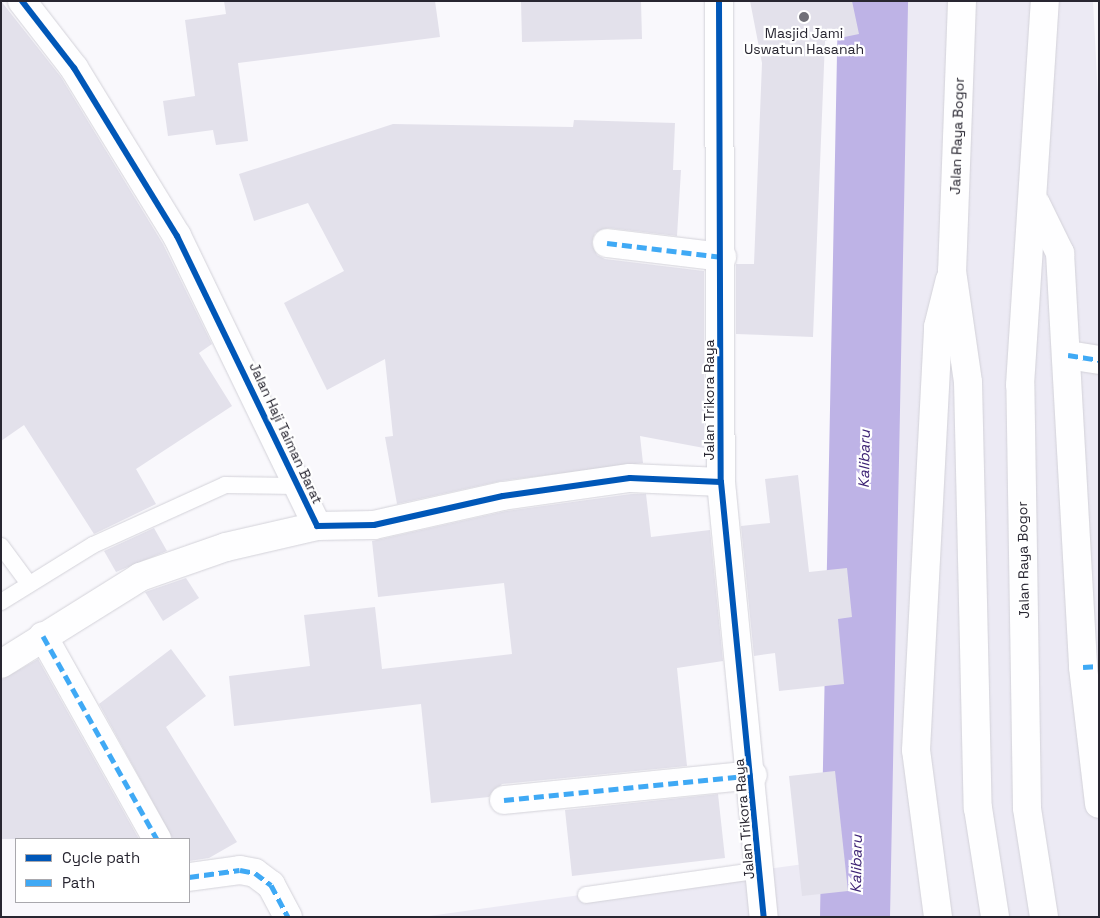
<!DOCTYPE html>
<html>
<head>
<meta charset="utf-8">
<style>
	body { margin:0 }
	#map { position:relative; width:1100px; height:918px; overflow:hidden; background:#f9f8fc; font-family:"Space Grotesk",sans-serif }
	div>[style] { position:absolute }
	.built>* { inset:0; background:#eceaf4 }
	.river>* { height:70px; margin:-35px; padding:0 35px; transform-origin:35px; border-radius:35px; background:#beb3e6 }
	.building>* { inset:0; background:#e3e1eb }
	.roads { filter:drop-shadow(0 0 1px #d3d2d9) drop-shadow(0 0 1px #d3d2d9) }
	.lane>* { height:16px; margin:-8px; padding:0 8px; transform-origin:8px; border-radius:8px; background:#fefeff }
	.street>* { height:28px; margin:-14px; padding:0 14px; transform-origin:14px; border-radius:14px; background:#fefeff }
	.secondary>* { height:28px; margin:-14px; padding:0 14px; transform-origin:14px; border-radius:14px; background:#fefeff }
	.highway>* { height:28px; margin:-14px; padding:0 14px; transform-origin:14px; border-radius:14px; background:#fefeff }
	.quiet>* { height:5px; margin-top:-2.5px; transform-origin:0; background:repeating-linear-gradient(90deg,#3fa9f5 0 10px,transparent 0 15px) }
	.cycleway>* { height:6px; margin:-3px; padding:0 3px; transform-origin:3px; border-radius:3px; background:#0057b8 }
	.dots>* { width:14px; height:14px; translate:-50% -50%; box-sizing:border-box; border:2px solid #fff; border-radius:50% }
	span { translate:-50% -50%; white-space:nowrap; text-align:center; line-height:1.15; -webkit-text-stroke:4.5px #fff; paint-order:stroke }
	.poi-label { font-size:14px; color:#282631 }
	.street-label { font-size:14px; color:#282631 }
	.water-label { font-size:15px; color:#3d2374; font-style:italic }
	.frame { position:absolute; inset:0; border:2px solid #282631; pointer-events:none }
	.legend { position:absolute; left:15px; top:838px; width:175px; height:65px; box-sizing:border-box; background:#fff; border:1px solid #a9a8ad; margin:0; padding:6px 9px; list-style:none; font-size:15px; color:#282631 }
	.legend li { display:flex; align-items:center; gap:10px; height:25px }
	.legend b { width:25px; border:1px solid #a9a8ad }
</style>
</head>
<body>
<div id="map">
	<div class="built">
		<i style="clip-path:polygon(907px 1px,1093px 1px,1099px 116px,1099px 917px,422px 917px,862px 856px,856px 452px)"></i>
	</div>
	<div class="river">
		<i style="left:855px;top:917px;width:916px;rotate:-88.87deg"></i>
	</div>
	<div class="building">
		<i style="clip-path:polygon(1px 1px,61px 77px,163px 244px,212px 344px,199px 353px,232px 406px,136px 469px,156px 504px,94px 534px,24px 425px,1px 441px)"></i>
		<i style="clip-path:polygon(224px 1px,435px 1px,440px 37px,238px 63px,248px 141px,216px 145px,213px 130px,168px 136px,163px 101px,195px 96px,185px 20px,226px 14px)"></i>
		<i style="clip-path:polygon(521px 1px,641px 1px,642px 39px,522px 42px)"></i>
		<i style="clip-path:polygon(750px 1px,852px 1px,859px 34px,825px 41px,813px 337px,736px 334px,736px 264px,754px 264px,762px 63px)"></i>
		<i style="clip-path:polygon(574px 120px,675px 123px,673px 170px,681px 170px,677px 236px,608px 228px,595px 233px,592px 242px,597px 255px,605px 259px,704px 271px,704px 448px,640px 436px,643px 463px,501px 481px,397px 504px,385px 437px,393px 436px,385px 359px,327px 390px,284px 303px,344px 271px,308px 203px,254px 221px,239px 174px,393px 124px,573px 127px)"></i>
		<i style="clip-path:polygon(798px 475px,809px 572px,847px 568px,852px 617px,838px 619px,844px 684px,779px 691px,775px 653px,754px 656px,741px 526px,770px 523px,765px 479px)"></i>
		<i style="clip-path:polygon(631px 494px,646px 494px,651px 537px,710px 530px,723px 661px,677px 668px,687px 766px,502px 784px,489px 797px,431px 803px,421px 704px,234px 726px,229px 676px,310px 666px,304px 615px,375px 607px,382px 669px,512px 654px,504px 583px,378px 597px,372px 541px,506px 511px)"></i>
		<i style="clip-path:polygon(154px 528px,167px 551px,116px 572px,104px 551px)"></i>
		<i style="clip-path:polygon(186px 578px,199px 598px,163px 621px,145px 592px)"></i>
		<i style="clip-path:polygon(171px 649px,206px 696px,166px 727px,237px 842px,209px 858px,189px 861px,189px 839px,173px 839px,99px 704px)"></i>
		<i style="clip-path:polygon(38px 659px,139px 839px,1px 839px,1px 680px)"></i>
		<i style="clip-path:polygon(835px 771px,848px 891px,802px 896px,789px 776px)"></i>
		<i style="clip-path:polygon(718px 794px,725px 858px,572px 876px,565px 810px)"></i>
	</div>
	<div class="roads">
		<div class="lane">
			<i style="left:1px;top:546px;width:47px;rotate:53.6deg"></i>
			<i style="left:1px;top:602px;width:108px;rotate:-31.8deg"></i>
			<i style="left:93px;top:545px;width:145px;rotate:-24.4deg"></i>
			<i style="left:225px;top:485px;width:70px;rotate:0.8deg"></i>
			<i style="left:586px;top:895px;width:178px;rotate:-8.1deg"></i>
		</div>
		<div class="street">
			<i style="left:22px;top:1px;width:85px;rotate:52.2deg"></i>
			<i style="left:74px;top:68px;width:197px;rotate:58.5deg"></i>
			<i style="left:177px;top:236px;width:322px;rotate:64.2deg"></i>
			<i style="left:317px;top:526px;width:57px;rotate:-1deg"></i>
			<i style="left:374px;top:525px;width:132px;rotate:-12.7deg"></i>
			<i style="left:503px;top:496px;width:128px;rotate:-8.1deg"></i>
			<i style="left:630px;top:478px;width:91px;rotate:2.5deg"></i>
			<i style="left:607px;top:243px;width:116px;rotate:6.9deg"></i>
			<i style="left:1068px;top:355px;width:31px;rotate:9deg"></i>
			<i style="left:43px;top:636px;width:233px;rotate:60.7deg"></i>
			<i style="left:1px;top:664px;width:164px;rotate:-32deg"></i>
			<i style="left:140px;top:577px;width:91px;rotate:-19.2deg"></i>
			<i style="left:226px;top:547px;width:93px;rotate:-13deg"></i>
			<i style="left:504px;top:800px;width:250px;rotate:-5.7deg"></i>
			<i style="left:189px;top:877px;width:51px;rotate:-7.8deg"></i>
			<i style="left:240px;top:870px;width:15px;rotate:11deg"></i>
			<i style="left:255px;top:873px;width:20px;rotate:37deg"></i>
			<i style="left:271px;top:885px;width:36px;rotate:62deg"></i>
		</div>
		<div class="secondary">
			<i style="left:719px;top:1px;width:481px;rotate:89.8deg"></i>
			<i style="left:721px;top:482px;width:437px;rotate:84.4deg"></i>
		</div>
		<div class="highway">
			<i style="left:962px;top:1px;width:270px;rotate:92.1deg"></i>
			<i style="left:952px;top:271px;width:112px;rotate:81.8deg"></i>
			<i style="left:968px;top:382px;width:426px;rotate:88.7deg"></i>
			<i style="left:978px;top:808px;width:110px;rotate:81.1deg"></i>
			<i style="left:1036px;top:204px;width:55px;rotate:63.9deg"></i>
			<i style="left:1060px;top:253px;width:415px;rotate:86.8deg"></i>
			<i style="left:1083px;top:667px;width:138px;rotate:83.3deg"></i>
			<i style="left:938px;top:917px;width:168px;rotate:-97.5deg"></i>
			<i style="left:916px;top:750px;width:424px;rotate:-87deg"></i>
			<i style="left:938px;top:327px;width:49px;rotate:-76deg"></i>
			<i style="left:1044px;top:917px;width:110px;rotate:-98.9deg"></i>
			<i style="left:1027px;top:808px;width:423px;rotate:-90.9deg"></i>
			<i style="left:1020px;top:385px;width:385px;rotate:-86.3deg"></i>
		</div>
	</div>
	<div class="quiet">
		<i style="left:607px;top:243px;width:116px;rotate:6.9deg"></i>
		<i style="left:1068px;top:355px;width:31px;rotate:9deg"></i>
		<i style="left:43px;top:636px;width:233px;rotate:60.7deg"></i>
		<i style="left:1083px;top:667px;width:16px;rotate:-4deg"></i>
		<i style="left:504px;top:800px;width:250px;rotate:-5.7deg"></i>
		<i style="left:189px;top:877px;width:51px;rotate:-7.8deg"></i>
		<i style="left:240px;top:870px;width:15px;rotate:11deg"></i>
		<i style="left:255px;top:873px;width:20px;rotate:37deg"></i>
		<i style="left:271px;top:885px;width:36px;rotate:62deg"></i>
	</div>
	<div class="cycleway">
		<i style="left:22px;top:1px;width:85px;rotate:52.2deg"></i>
		<i style="left:74px;top:68px;width:197px;rotate:58.5deg"></i>
		<i style="left:177px;top:236px;width:322px;rotate:64.2deg"></i>
		<i style="left:317px;top:526px;width:57px;rotate:-1deg"></i>
		<i style="left:374px;top:525px;width:132px;rotate:-12.7deg"></i>
		<i style="left:503px;top:496px;width:128px;rotate:-8.1deg"></i>
		<i style="left:630px;top:478px;width:91px;rotate:2.5deg"></i>
		<i style="left:719px;top:1px;width:481px;rotate:89.8deg"></i>
		<i style="left:721px;top:482px;width:437px;rotate:84.4deg"></i>
	</div>
	<div class="dots">
		<i style="left:804px;top:17px;background:#717078"></i>
	</div>
	<div class="poi-label">
		<span style="left:804px;top:41px">Masjid Jami<br>Uswatun Hasanah</span>
	</div>
	<div class="street-label">
		<span style="left:957px;top:136px;rotate:-88deg">Jalan Raya Bogor</span>
		<span style="left:709px;top:400px;rotate:-90deg">Jalan Trikora Raya</span>
		<span style="left:286px;top:433px;rotate:65deg">Jalan Haji Taiman Barat</span>
		<span style="left:1023px;top:560px;rotate:-91deg">Jalan Raya Bogor</span>
		<span style="left:744px;top:819px;rotate:-95deg">Jalan Trikora Raya</span>
	</div>
	<div class="water-label">
		<span style="left:864px;top:459px;rotate:-89deg">Kalibaru</span>
		<span style="left:856px;top:864px;rotate:-89deg">Kalibaru</span>
	</div>
	<div class="frame"></div>
	<ul class="legend">
	<li><b style="height:6px;background:#0057b8"></b>Cycle path</li>
	<li><b style="height:6px;background:#3fa9f5"></b>Path</li>
	</ul>
</div>
</body>
</html>
